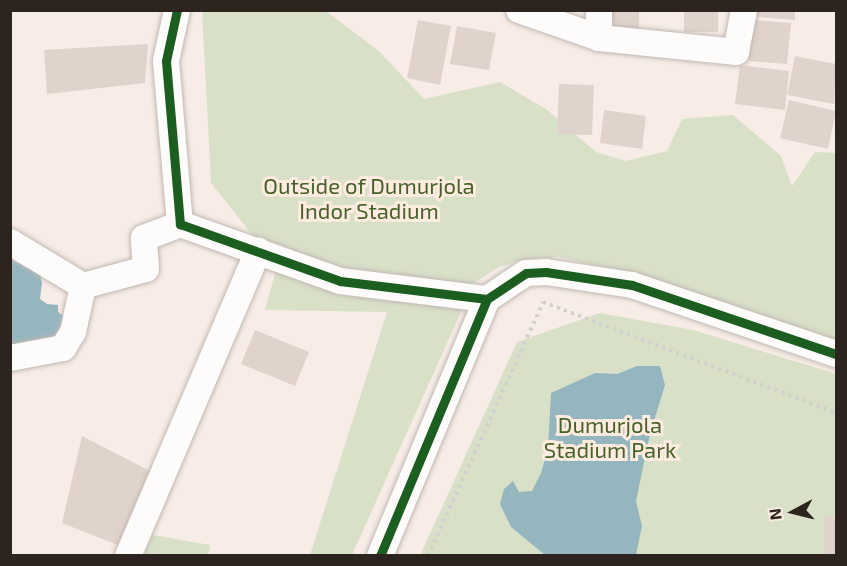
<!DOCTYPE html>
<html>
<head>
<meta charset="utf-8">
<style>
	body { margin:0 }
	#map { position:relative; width:847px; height:566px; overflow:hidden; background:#f7ece6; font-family:"Exo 2",sans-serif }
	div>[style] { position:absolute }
	.green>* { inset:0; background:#d9e0c8 }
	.water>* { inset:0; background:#95b6bf }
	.building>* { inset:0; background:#e0d3cb }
	.path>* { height:4px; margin-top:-2px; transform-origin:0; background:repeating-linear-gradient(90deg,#d3cfcd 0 3px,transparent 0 7.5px) }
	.roads { filter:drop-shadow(0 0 2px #c1b8b3) drop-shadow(0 0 2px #c1b8b3) }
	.street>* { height:26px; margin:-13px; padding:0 13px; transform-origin:13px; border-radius:13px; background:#fefcfb }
	.cycleway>* { height:9px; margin:-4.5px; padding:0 4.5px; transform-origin:4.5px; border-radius:4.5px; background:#1b5e20 }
	span { translate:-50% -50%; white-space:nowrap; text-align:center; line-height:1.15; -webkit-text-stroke:6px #feebdf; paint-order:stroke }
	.park-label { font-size:22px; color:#45622a }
	.frame { position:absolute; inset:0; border:12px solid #2d241f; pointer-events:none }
	.north { position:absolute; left:763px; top:482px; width:60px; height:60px; -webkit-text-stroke:4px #feebdf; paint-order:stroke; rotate:263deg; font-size:16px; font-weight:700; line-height:24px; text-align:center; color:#2d241f }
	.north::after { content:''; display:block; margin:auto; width:21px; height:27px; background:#2d241f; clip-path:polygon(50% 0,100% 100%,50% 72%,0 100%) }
</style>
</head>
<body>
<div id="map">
	<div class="green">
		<i style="clip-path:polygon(202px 11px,326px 11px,380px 52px,424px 99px,500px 82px,546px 109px,596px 152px,626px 161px,667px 151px,682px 119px,733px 115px,781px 156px,792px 186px,815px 152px,836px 153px,836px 345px,603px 267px,559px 257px,528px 259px,499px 267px,474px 283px,352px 555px,310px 555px,387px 312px,265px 310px,277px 266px,211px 183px)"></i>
		<i style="clip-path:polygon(600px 313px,693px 330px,836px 374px,836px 555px,420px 556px,517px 342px)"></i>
		<i style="clip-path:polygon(153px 535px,210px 545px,208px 555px,144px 555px)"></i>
	</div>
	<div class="water">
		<i style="clip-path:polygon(10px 259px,40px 274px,42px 283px,40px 299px,47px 304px,58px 305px,58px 312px,70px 320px,52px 342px,10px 352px)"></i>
		<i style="clip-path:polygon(637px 366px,660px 366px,665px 385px,650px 434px,636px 501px,642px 526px,636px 555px,545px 555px,511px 527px,500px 504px,504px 489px,513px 481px,519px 492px,532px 491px,541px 473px,548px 449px,551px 393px,595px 373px,617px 374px)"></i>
	</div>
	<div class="building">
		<i style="clip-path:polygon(605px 10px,639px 10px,639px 33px,605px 33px)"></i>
		<i style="clip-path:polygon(684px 10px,718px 10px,718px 32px,684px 32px)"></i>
		<i style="clip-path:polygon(750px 10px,795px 10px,795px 20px,749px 16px)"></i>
		<i style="clip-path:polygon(418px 20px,451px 26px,440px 85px,407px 78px)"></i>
		<i style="clip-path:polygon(752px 20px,791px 23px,787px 64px,748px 61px)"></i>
		<i style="clip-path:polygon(457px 26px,496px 33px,489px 70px,450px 64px)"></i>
		<i style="clip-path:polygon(148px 44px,145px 83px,47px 94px,44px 50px)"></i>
		<i style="clip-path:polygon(795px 56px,836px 64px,834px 104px,787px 95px)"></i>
		<i style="clip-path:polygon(740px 65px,789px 71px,785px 110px,735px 104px)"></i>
		<i style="clip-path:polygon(559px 84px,594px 85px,592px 135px,557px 134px)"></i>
		<i style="clip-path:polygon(789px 100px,836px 111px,828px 149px,780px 138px)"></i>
		<i style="clip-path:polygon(604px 110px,646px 116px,642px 149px,600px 143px)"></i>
		<i style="clip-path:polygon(255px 330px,309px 352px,295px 386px,241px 364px)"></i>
		<i style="clip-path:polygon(82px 436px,150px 471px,118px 545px,62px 523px)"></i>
		<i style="clip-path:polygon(824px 515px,836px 519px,836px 556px,824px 556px)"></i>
	</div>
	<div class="path">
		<i style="left:428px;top:556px;width:279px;rotate:-65.6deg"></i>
		<i style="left:543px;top:302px;width:313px;rotate:20.7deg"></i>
	</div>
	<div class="roads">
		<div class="street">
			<i style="left:177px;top:10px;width:52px;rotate:102.2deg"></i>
			<i style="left:166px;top:61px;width:164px;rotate:85.1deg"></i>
			<i style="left:180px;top:224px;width:170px;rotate:19.6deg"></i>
			<i style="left:340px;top:281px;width:148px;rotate:7deg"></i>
			<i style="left:519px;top:10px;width:85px;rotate:19.3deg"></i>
			<i style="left:599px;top:38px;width:138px;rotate:5.8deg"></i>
			<i style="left:736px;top:52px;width:43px;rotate:-79.2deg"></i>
			<i style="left:599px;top:10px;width:28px;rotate:90deg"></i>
			<i style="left:10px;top:242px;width:85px;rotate:31.1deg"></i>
			<i style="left:10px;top:358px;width:54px;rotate:-10.7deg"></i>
			<i style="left:63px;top:348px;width:19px;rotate:-58deg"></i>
			<i style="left:73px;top:332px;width:47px;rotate:-77.7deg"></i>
			<i style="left:83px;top:286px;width:65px;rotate:-15.1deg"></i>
			<i style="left:146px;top:269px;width:31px;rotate:-94deg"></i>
			<i style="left:144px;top:238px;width:39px;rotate:-21deg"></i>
			<i style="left:128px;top:556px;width:332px;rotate:-66.9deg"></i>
			<i style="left:380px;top:556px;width:278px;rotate:-67.4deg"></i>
			<i style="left:487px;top:299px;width:47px;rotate:-33.7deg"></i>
			<i style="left:526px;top:273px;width:20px;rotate:-3deg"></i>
			<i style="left:546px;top:272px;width:87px;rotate:8.6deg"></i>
			<i style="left:632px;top:285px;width:215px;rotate:18.7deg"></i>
		</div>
	</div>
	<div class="cycleway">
		<i style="left:177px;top:10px;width:52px;rotate:102.2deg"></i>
		<i style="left:166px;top:61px;width:164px;rotate:85.1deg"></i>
		<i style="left:180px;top:224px;width:170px;rotate:19.6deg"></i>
		<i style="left:340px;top:281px;width:148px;rotate:7deg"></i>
		<i style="left:380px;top:556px;width:278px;rotate:-67.4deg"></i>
		<i style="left:487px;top:299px;width:47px;rotate:-33.7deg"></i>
		<i style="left:526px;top:273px;width:20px;rotate:-3deg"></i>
		<i style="left:546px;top:272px;width:87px;rotate:8.6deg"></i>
		<i style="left:632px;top:285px;width:215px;rotate:18.7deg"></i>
	</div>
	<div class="park-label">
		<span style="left:369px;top:198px">Outside of Dumurjola<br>Indor Stadium</span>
		<span style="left:610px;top:437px">Dumurjola<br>Stadium Park</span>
	</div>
	<div class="frame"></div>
	<div class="north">N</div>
</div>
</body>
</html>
